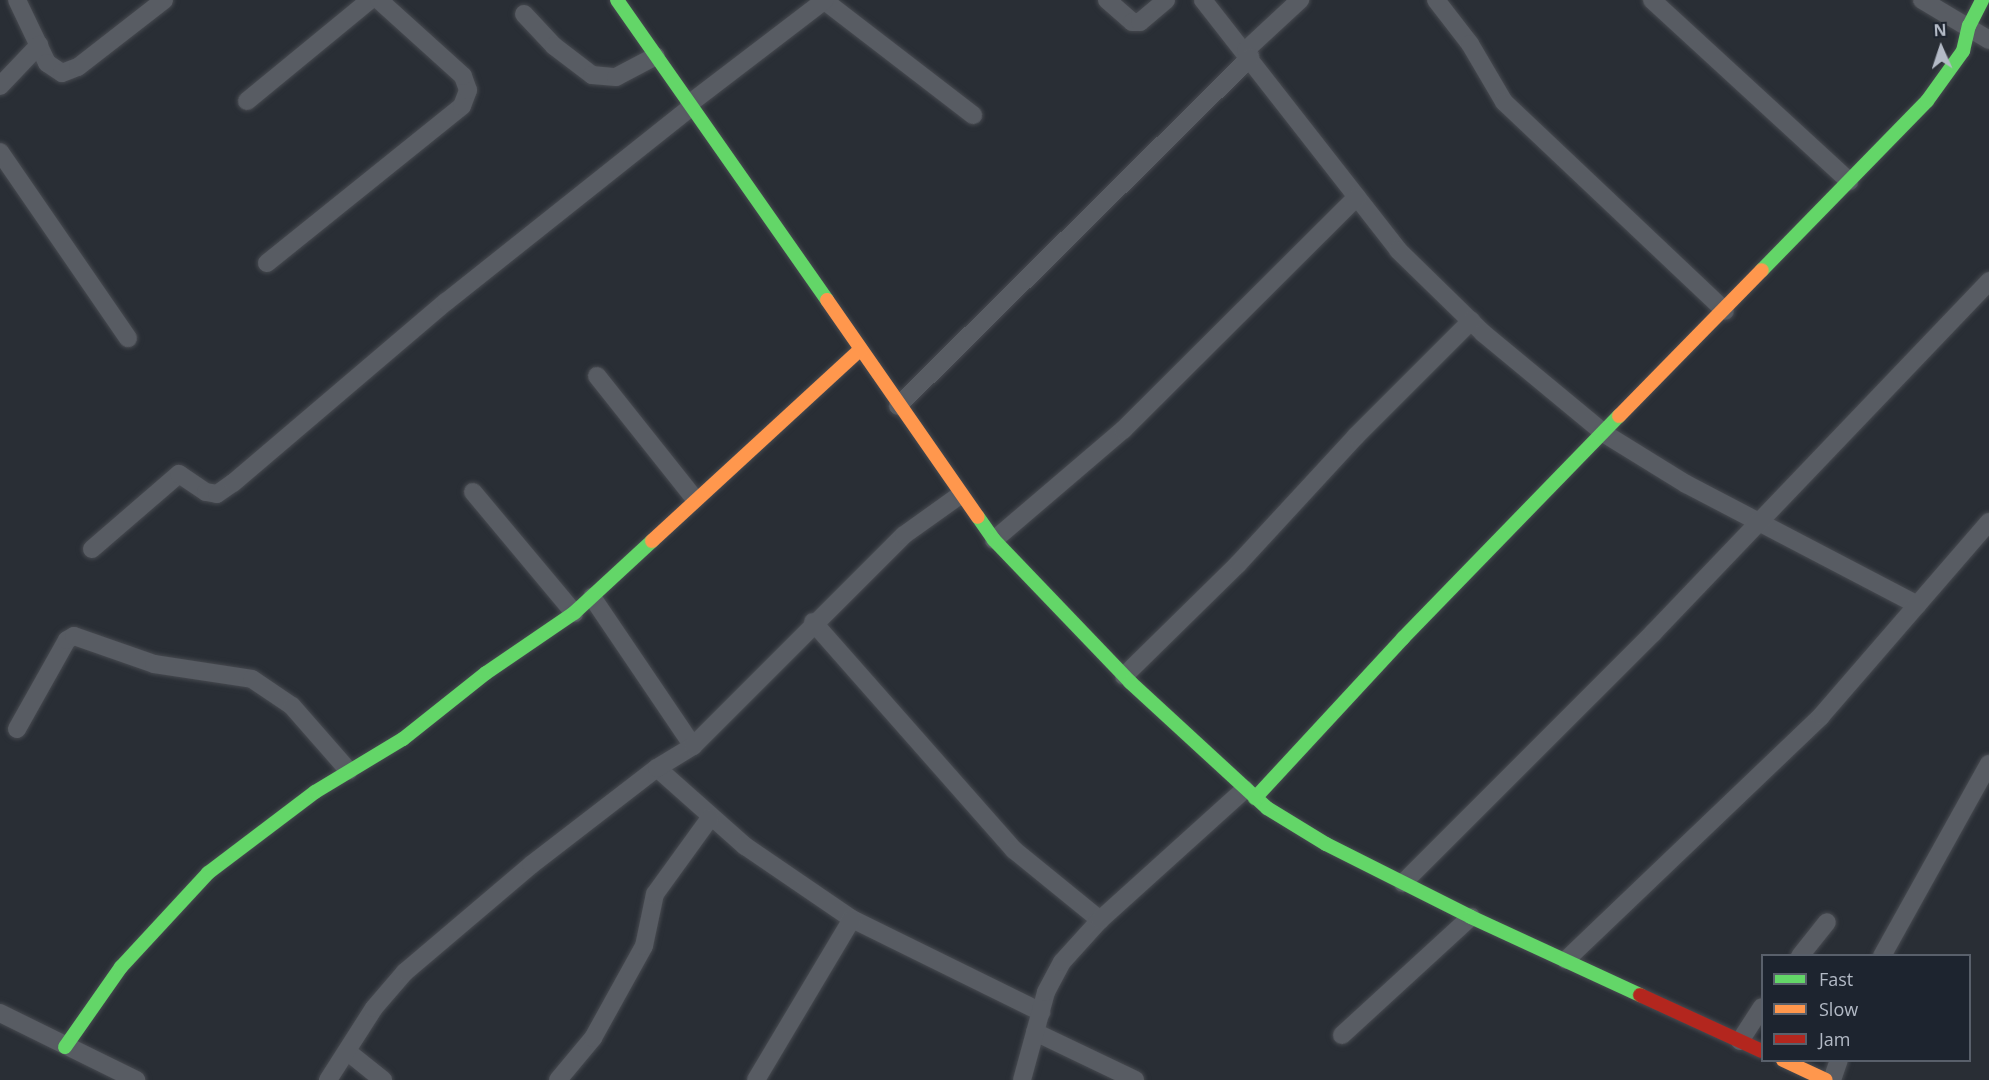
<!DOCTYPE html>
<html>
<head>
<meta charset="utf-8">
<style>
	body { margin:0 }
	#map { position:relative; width:1989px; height:1080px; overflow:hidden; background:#292e35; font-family:"Open Sans",sans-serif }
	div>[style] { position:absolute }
	.roads { filter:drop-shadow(0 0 2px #474a50) drop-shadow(0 0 2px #474a50) }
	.street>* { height:18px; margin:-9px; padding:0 9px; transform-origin:9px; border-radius:9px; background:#585c63 }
	.fast>* { height:14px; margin:-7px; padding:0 7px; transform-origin:7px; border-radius:7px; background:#63d668 }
	.slow>* { height:14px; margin:-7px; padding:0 7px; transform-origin:7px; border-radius:7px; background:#ff974d }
	.jam>* { height:14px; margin:-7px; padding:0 7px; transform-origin:7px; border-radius:7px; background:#b3261e }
	span { translate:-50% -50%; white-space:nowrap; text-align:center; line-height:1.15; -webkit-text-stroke:6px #1d242f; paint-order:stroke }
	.legend { position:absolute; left:1761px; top:954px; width:210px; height:108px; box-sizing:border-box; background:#1d242f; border:2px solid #59606b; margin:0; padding:8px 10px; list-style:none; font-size:18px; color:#b3bac6 }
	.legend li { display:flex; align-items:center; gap:12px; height:30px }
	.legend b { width:30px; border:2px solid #59606b }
	.north { position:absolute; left:1911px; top:18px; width:60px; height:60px; -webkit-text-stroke:4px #1d242f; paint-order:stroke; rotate:357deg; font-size:16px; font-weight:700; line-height:24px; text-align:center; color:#b3bac6 }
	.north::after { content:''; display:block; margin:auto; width:21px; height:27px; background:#b3bac6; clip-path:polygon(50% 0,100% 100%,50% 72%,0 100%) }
</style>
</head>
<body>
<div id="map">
	<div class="roads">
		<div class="street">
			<i style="left:17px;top:0;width:70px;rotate:64.5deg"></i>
			<i style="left:47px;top:63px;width:18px;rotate:34deg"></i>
			<i style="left:62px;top:73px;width:17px;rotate:-21deg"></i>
			<i style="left:78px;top:67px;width:109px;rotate:-37.9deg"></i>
			<i style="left:1107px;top:0;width:33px;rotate:41deg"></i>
			<i style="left:1132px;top:22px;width:8px"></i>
			<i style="left:1140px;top:22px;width:34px;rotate:-40deg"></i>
			<i style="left:1203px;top:0;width:317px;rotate:52deg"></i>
			<i style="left:1398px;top:250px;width:119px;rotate:44.3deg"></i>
			<i style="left:1483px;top:333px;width:158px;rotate:39.6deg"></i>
			<i style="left:1605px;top:434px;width:95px;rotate:31.7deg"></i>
			<i style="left:1686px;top:484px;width:261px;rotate:27.6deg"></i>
			<i style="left:1436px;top:0;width:56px;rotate:52.3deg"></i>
			<i style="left:1470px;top:44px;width:67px;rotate:59.6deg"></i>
			<i style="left:1504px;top:102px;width:304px;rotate:43.4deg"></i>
			<i style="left:1652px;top:0;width:268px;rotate:42.6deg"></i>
			<i style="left:1922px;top:0;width:78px;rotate:30.8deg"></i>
			<i style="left:825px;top:1px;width:187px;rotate:37.6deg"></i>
			<i style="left:524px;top:14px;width:44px;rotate:46.8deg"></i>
			<i style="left:554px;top:46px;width:48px;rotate:37.3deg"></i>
			<i style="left:592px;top:75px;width:24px;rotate:5deg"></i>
			<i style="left:616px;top:77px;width:45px;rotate:-27.7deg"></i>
			<i style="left:1246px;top:50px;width:74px;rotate:-42.8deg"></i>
			<i style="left:0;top:86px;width:57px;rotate:-46.4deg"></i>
			<i style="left:247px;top:101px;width:159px;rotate:-39.4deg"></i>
			<i style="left:689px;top:104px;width:171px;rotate:-37.4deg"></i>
			<i style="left:0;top:152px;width:226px;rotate:55.5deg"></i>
			<i style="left:267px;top:263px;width:250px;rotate:-38.8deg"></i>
			<i style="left:462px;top:106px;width:17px;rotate:-69deg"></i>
			<i style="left:468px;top:90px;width:15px;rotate:-110deg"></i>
			<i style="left:463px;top:76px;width:113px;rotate:-137.9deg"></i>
			<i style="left:597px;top:376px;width:157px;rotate:51.5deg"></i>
			<i style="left:898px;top:406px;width:496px;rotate:-44.7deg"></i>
			<i style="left:473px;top:492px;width:158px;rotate:50.1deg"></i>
			<i style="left:994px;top:540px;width:170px;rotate:-40.5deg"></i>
			<i style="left:1123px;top:430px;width:330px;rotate:-44.9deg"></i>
			<i style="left:92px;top:549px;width:115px;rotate:-40.8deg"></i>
			<i style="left:179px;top:474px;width:32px;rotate:34deg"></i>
			<i style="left:206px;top:492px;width:11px;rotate:10deg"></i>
			<i style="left:217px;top:494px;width:19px;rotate:-35deg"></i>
			<i style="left:233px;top:483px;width:280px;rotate:-40.4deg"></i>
			<i style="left:446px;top:302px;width:313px;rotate:-38.5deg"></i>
			<i style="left:592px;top:597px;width:180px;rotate:55.9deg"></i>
			<i style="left:813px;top:622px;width:304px;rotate:48.6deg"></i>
			<i style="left:1014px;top:850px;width:111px;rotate:39.1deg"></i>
			<i style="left:1124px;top:676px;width:160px;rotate:-44.5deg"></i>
			<i style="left:1238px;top:564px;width:174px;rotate:-47.3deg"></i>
			<i style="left:1356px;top:436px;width:163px;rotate:-45deg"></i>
			<i style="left:17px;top:729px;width:102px;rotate:-60.7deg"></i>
			<i style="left:67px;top:640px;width:8px;rotate:-30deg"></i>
			<i style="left:74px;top:636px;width:85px;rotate:19.3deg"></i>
			<i style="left:154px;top:664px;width:99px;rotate:8.7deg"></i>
			<i style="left:252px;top:679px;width:48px;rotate:34deg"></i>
			<i style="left:292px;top:706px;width:86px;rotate:48.8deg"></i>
			<i style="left:657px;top:768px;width:118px;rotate:41.6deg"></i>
			<i style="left:745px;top:846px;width:130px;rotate:34.3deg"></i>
			<i style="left:852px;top:919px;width:211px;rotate:26.2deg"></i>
			<i style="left:1403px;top:883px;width:354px;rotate:-45deg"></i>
			<i style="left:1653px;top:633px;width:487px;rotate:-46.3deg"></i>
			<i style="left:1800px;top:956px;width:43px;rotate:-51.5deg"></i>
			<i style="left:1882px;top:956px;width:220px;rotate:-60.9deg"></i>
			<i style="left:1566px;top:960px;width:353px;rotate:-43.7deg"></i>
			<i style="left:1821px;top:716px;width:257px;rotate:-49.1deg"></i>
			<i style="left:0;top:1013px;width:152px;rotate:26.2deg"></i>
			<i style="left:1035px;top:1032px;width:111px;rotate:25.6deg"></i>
			<i style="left:1342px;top:1035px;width:175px;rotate:-42.5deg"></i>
			<i style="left:1740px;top:1041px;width:40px;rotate:-57.1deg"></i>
			<i style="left:348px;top:1052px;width:45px;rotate:38.7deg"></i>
			<i style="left:328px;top:1080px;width:85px;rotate:-57.4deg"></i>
			<i style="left:374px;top:1008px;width:48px;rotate:-49.3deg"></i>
			<i style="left:405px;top:972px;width:165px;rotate:-40.3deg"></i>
			<i style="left:531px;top:865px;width:159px;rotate:-37.6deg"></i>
			<i style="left:657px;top:768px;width:42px;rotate:-31.4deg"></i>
			<i style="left:693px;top:746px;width:298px;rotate:-45deg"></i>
			<i style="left:904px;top:535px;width:69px;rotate:-35.5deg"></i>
			<i style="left:558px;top:1080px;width:55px;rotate:-50.2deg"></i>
			<i style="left:593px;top:1038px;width:105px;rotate:-61deg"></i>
			<i style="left:644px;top:946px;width:53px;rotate:-78.1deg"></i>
			<i style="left:655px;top:894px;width:94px;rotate:-54.1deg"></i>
			<i style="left:756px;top:1080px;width:187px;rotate:-59.2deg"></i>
			<i style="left:1022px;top:1080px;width:91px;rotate:-74.7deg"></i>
			<i style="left:1046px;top:992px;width:34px;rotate:-62deg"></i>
			<i style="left:1062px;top:962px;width:57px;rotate:-47.9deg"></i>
			<i style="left:1100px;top:920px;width:195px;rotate:-42.1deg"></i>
			<i style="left:1832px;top:1080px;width:21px;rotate:-71deg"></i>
		</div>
		<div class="fast">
			<i style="left:617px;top:0;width:366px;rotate:55deg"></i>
			<i style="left:1762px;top:270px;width:236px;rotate:-45.7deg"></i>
			<i style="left:1927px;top:101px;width:62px;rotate:-54.2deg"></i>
			<i style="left:1963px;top:51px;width:26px;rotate:-77deg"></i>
			<i style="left:1969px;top:26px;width:29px;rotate:-63deg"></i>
			<i style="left:978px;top:517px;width:28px;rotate:55deg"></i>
			<i style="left:994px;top:540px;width:197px;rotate:46.2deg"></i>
			<i style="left:1130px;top:682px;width:186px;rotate:42.6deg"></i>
			<i style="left:1267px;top:808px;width:69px;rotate:31.4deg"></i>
			<i style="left:1326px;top:844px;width:162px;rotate:26.7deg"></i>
			<i style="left:1471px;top:917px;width:186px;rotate:24.8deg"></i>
			<i style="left:1255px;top:798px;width:218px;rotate:-47.2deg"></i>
			<i style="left:1403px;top:638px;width:310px;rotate:-45.8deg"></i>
			<i style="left:65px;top:1047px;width:98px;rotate:-55deg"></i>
			<i style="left:121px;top:967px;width:128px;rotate:-47.2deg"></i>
			<i style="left:208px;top:873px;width:134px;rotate:-37.1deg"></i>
			<i style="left:315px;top:792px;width:103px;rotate:-31.1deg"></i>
			<i style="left:403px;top:739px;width:106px;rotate:-38.5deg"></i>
			<i style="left:486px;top:673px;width:107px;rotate:-34.3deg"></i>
			<i style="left:574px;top:613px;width:106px;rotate:-42.7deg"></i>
		</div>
		<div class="slow">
			<i style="left:827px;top:300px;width:264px;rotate:55.2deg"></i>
			<i style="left:1619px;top:416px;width:204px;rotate:-45.6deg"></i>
			<i style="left:652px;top:541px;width:282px;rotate:-42.6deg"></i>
			<i style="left:1783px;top:1060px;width:47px;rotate:24.9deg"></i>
		</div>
		<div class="jam">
			<i style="left:1640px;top:995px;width:134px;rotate:24.7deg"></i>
		</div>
	</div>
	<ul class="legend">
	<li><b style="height:8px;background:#63d668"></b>Fast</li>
	<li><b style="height:8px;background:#ff974d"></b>Slow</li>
	<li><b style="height:8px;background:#b3261e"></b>Jam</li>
	</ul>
	<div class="north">N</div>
</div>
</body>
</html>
